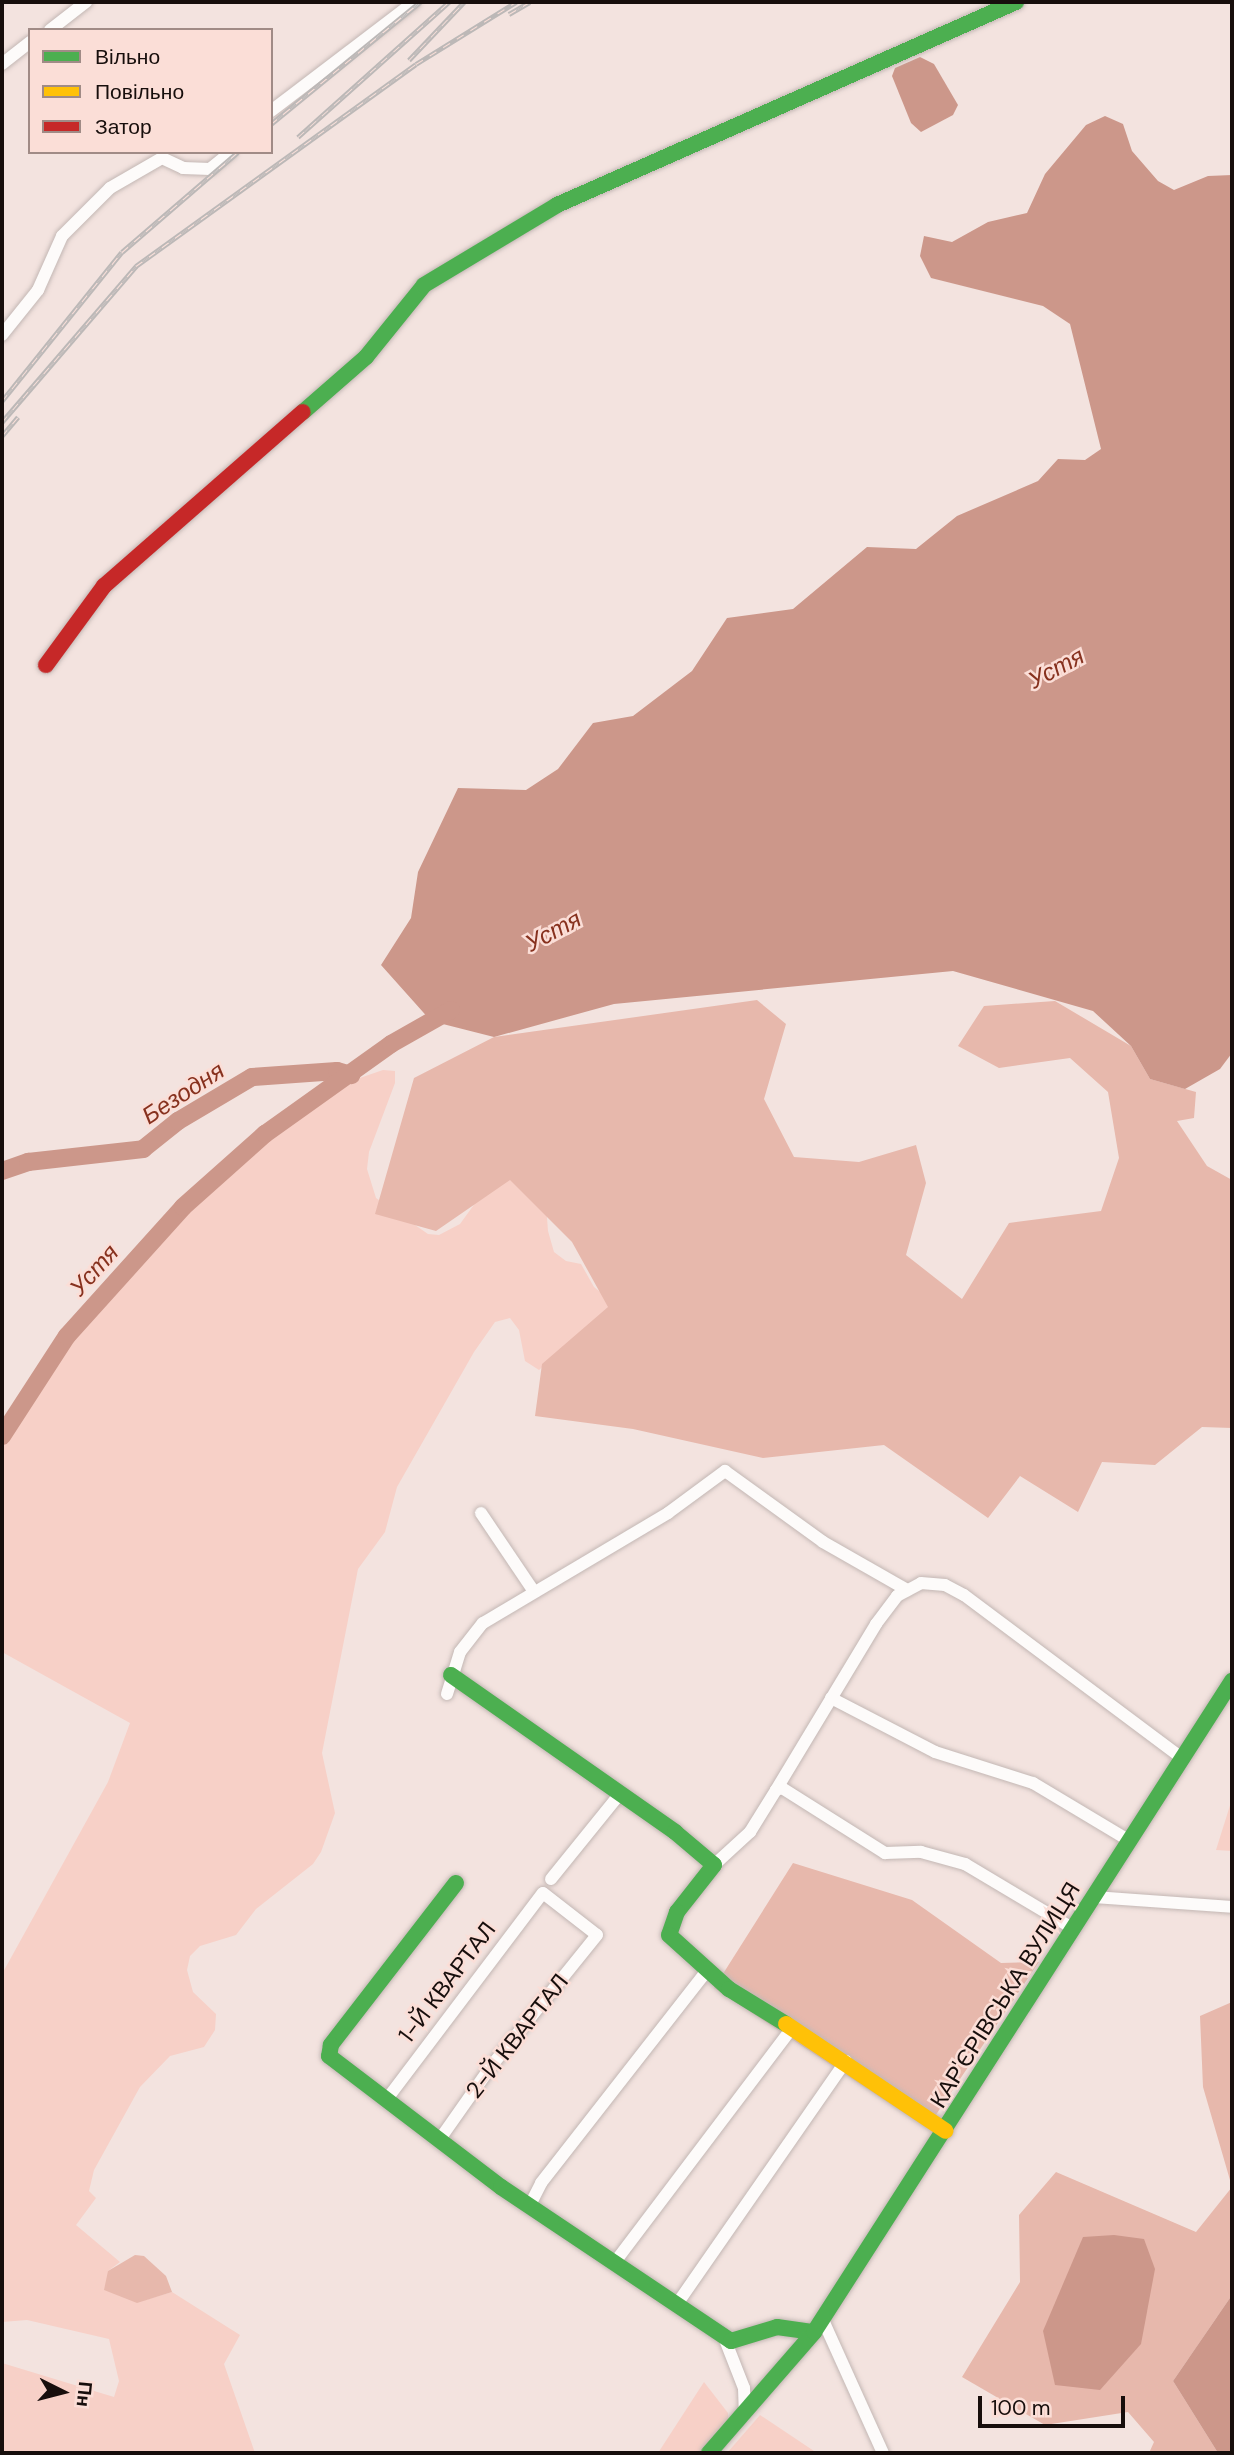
<!DOCTYPE html>
<html>
<head>
<meta charset="utf-8">
<style>
	body { margin:0 }
	#map { position:relative; width:1234px; height:2455px; overflow:hidden; background:#f3e3df; font-family:"DM Sans",sans-serif }
	div>[style] { position:absolute }
	.green>* { inset:0; background:#f7d0c7 }
	.forest>* { inset:0; background:#e7b8ac }
	.water>* { inset:0; background:#cc978a }
	.river>* { height:18px; margin:-9px; padding:0 9px; transform-origin:9px; border-radius:9px; background:#cc978a }
	.roads { filter:drop-shadow(0 0 2px #c3b7b4) drop-shadow(0 0 2px #c3b7b4) }
	.street>* { height:12px; margin:-6px; padding:0 6px; transform-origin:6px; border-radius:6px; background:#fdfbfa }
	.fast>* { height:16px; margin:-8px; padding:0 8px; transform-origin:8px; border-radius:8px; background:#4caf50 }
	.slow>* { height:16px; margin:-8px; padding:0 8px; transform-origin:8px; border-radius:8px; background:#ffc107 }
	.jam>* { height:16px; margin:-8px; padding:0 8px; transform-origin:8px; border-radius:8px; background:#c62828 }
	.rail>* { height:5px; margin-top:-2.5px; transform-origin:0; background:repeating-linear-gradient(90deg,#fbded7 0 8px,#bcb8b7 0 16px); box-sizing:border-box; border-block:2px solid #bcb8b7 }
	span { translate:-50% -50%; white-space:nowrap; text-align:center; line-height:1.15; -webkit-text-stroke:5px #fbded7; paint-order:stroke }
	.street-label { font-size:23px; color:#170e0c }
	.water-label { font-size:24px; color:#87311e; font-style:italic }
	.frame { position:absolute; inset:0; border:4px solid #170e0c; pointer-events:none }
	.legend { position:absolute; left:28px; top:28px; width:245px; height:126px; box-sizing:border-box; background:#fbded7; border:2px solid #a08b86; margin:0; padding:9px 12px; list-style:none; font-size:21px; color:#170e0c }
	.legend li { display:flex; align-items:center; gap:14px; height:35px }
	.legend b { width:35px; border:2px solid #a08b86 }
	.north { position:absolute; left:28px; top:2357px; width:70px; height:70px; -webkit-text-stroke:5px #fbded7; paint-order:stroke; rotate:96deg; font-size:19px; font-weight:700; line-height:28px; text-align:center; color:#170e0c }
	.north::after { content:''; display:block; margin:auto; width:24px; height:32px; background:#170e0c; clip-path:polygon(50% 0,100% 100%,50% 72%,0 100%) }
	.scale { position:absolute; left:978px; top:2396px; width:147px; height:32px; box-sizing:border-box; border:4px solid #170e0c; border-top:0; padding-left:9px; font-size:21px; line-height:24px; white-space:nowrap; color:#170e0c; -webkit-text-stroke:5px #fbded7; paint-order:stroke }
</style>
</head>
<body>
<div id="map">
	<div class="green">
		<i style="clip-path:polygon(383px 1070px,395px 1071px,395px 1083px,369px 1152px,367px 1169px,376px 1198px,428px 1234px,439px 1235px,460px 1224px,502px 1166px,545px 1191px,548px 1231px,554px 1252px,566px 1261px,581px 1264px,594px 1287px,614px 1303px,539px 1370px,525px 1361px,519px 1330px,510px 1318px,495px 1322px,474px 1352px,397px 1487px,385px 1532px,358px 1569px,322px 1753px,335px 1813px,321px 1852px,313px 1864px,256px 1909px,236px 1935px,200px 1946px,190px 1956px,187px 1970px,193px 1992px,216px 2014px,215px 2030px,204px 2047px,170px 2056px,140px 2087px,94px 2170px,89px 2191px,96px 2198px,76px 2225px,120px 2262px,108px 2271px,145px 2300px,172px 2292px,240px 2335px,224px 2364px,255px 2453px,2px 2453px,2px 2363px,114px 2397px,119px 2381px,109px 2339px,27px 2320px,2px 2322px,2px 1974px,108px 1782px,130px 1723px,2px 1652px,2px 1443px,30px 1392px,72px 1337px,192px 1209px,269px 1139px,354px 1080px)"></i>
		<i style="clip-path:polygon(1232px 1799px,1232px 1851px,1216px 1850px)"></i>
		<i style="clip-path:polygon(704px 2382px,728px 2413px,728px 2422px,700px 2453px,658px 2453px)"></i>
		<i style="clip-path:polygon(760px 2415px,814px 2451px,815px 2453px,727px 2453px)"></i>
	</div>
	<div class="forest">
		<i style="clip-path:polygon(757px 1000px,786px 1024px,764px 1099px,794px 1157px,859px 1162px,916px 1145px,926px 1183px,906px 1255px,962px 1299px,1009px 1223px,1101px 1211px,1119px 1158px,1108px 1092px,1070px 1058px,999px 1068px,958px 1046px,984px 1006px,1055px 1001px,1131px 1046px,1150px 1079px,1196px 1092px,1194px 1118px,1177px 1121px,1207px 1166px,1232px 1180px,1232px 1428px,1202px 1427px,1155px 1465px,1102px 1462px,1078px 1512px,1020px 1476px,988px 1518px,884px 1445px,763px 1458px,633px 1429px,535px 1416px,542px 1364px,608px 1307px,572px 1242px,510px 1180px,436px 1231px,375px 1214px,414px 1078px,494px 1037px)"></i>
		<i style="clip-path:polygon(793px 1863px,912px 1900px,1001px 1963px,1039px 1962px,927px 2128px,714px 1988px)"></i>
		<i style="clip-path:polygon(1232px 2002px,1232px 2295px,1173px 2381px,1218px 2453px,1149px 2453px,1154px 2442px,1128px 2412px,1045px 2425px,962px 2377px,1020px 2282px,1019px 2215px,1056px 2172px,1196px 2232px,1232px 2187px,1203px 2087px,1200px 2016px)"></i>
		<i style="clip-path:polygon(135px 2255px,144px 2256px,166px 2276px,172px 2292px,137px 2303px,104px 2290px,108px 2271px)"></i>
	</div>
	<div class="water">
		<i style="clip-path:polygon(920px 57px,934px 64px,958px 105px,953px 115px,921px 132px,911px 123px,892px 76px,895px 68px)"></i>
		<i style="clip-path:polygon(1105px 116px,1123px 124px,1132px 151px,1158px 181px,1174px 190px,1208px 176px,1232px 175px,1232px 1053px,1220px 1069px,1185px 1089px,1150px 1079px,1131px 1046px,1093px 1011px,953px 971px,614px 1004px,494px 1037px,431px 1021px,381px 965px,411px 918px,418px 872px,458px 788px,526px 790px,558px 769px,593px 723px,633px 716px,692px 671px,727px 618px,793px 609px,867px 547px,916px 549px,957px 516px,1038px 481px,1058px 459px,1085px 460px,1101px 449px,1070px 324px,1043px 306px,931px 278px,920px 256px,924px 236px,952px 242px,988px 222px,1027px 213px,1045px 174px,1086px 125px)"></i>
		<i style="clip-path:polygon(1114px 2235px,1144px 2239px,1155px 2269px,1141px 2344px,1100px 2390px,1055px 2385px,1043px 2331px,1083px 2237px)"></i>
		<i style="clip-path:polygon(1232px 2295px,1232px 2453px,1218px 2453px,1173px 2381px)"></i>
	</div>
	<div class="river">
		<i style="left:2px;top:1171px;width:28px;rotate:-19deg"></i>
		<i style="left:28px;top:1162px;width:116px;rotate:-6.4deg"></i>
		<i style="left:143px;top:1149px;width:45px;rotate:-38.7deg"></i>
		<i style="left:178px;top:1121px;width:86px;rotate:-30.7deg"></i>
		<i style="left:252px;top:1077px;width:85px;rotate:-4deg"></i>
		<i style="left:337px;top:1071px;width:15px;rotate:16deg"></i>
		<i style="left:2px;top:1436px;width:119px;rotate:-57deg"></i>
		<i style="left:67px;top:1336px;width:173px;rotate:-48deg"></i>
		<i style="left:183px;top:1207px;width:110px;rotate:-41.7deg"></i>
		<i style="left:265px;top:1134px;width:155px;rotate:-35.5deg"></i>
		<i style="left:391px;top:1044px;width:69px;rotate:-29.5deg"></i>
	</div>
	<div class="roads">
		<div class="street">
			<i style="left:50px;top:30px;width:46px;rotate:-37.9deg"></i>
			<i style="left:2px;top:64px;width:36px;rotate:-38deg"></i>
			<i style="left:271px;top:111px;width:180px;rotate:-37.3deg"></i>
			<i style="left:2px;top:335px;width:58px;rotate:-51.3deg"></i>
			<i style="left:38px;top:290px;width:59px;rotate:-66deg"></i>
			<i style="left:62px;top:236px;width:68px;rotate:-45deg"></i>
			<i style="left:110px;top:188px;width:60px;rotate:-30deg"></i>
			<i style="left:162px;top:158px;width:23px;rotate:25deg"></i>
			<i style="left:183px;top:168px;width:27px;rotate:2deg"></i>
			<i style="left:210px;top:169px;width:27px;rotate:-39deg"></i>
			<i style="left:481px;top:1513px;width:93px;rotate:56deg"></i>
			<i style="left:447px;top:1694px;width:44px;rotate:-72.8deg"></i>
			<i style="left:460px;top:1652px;width:37px;rotate:-52deg"></i>
			<i style="left:483px;top:1623px;width:215px;rotate:-30.7deg"></i>
			<i style="left:668px;top:1513px;width:71px;rotate:-36.4deg"></i>
			<i style="left:725px;top:1471px;width:121px;rotate:35.9deg"></i>
			<i style="left:823px;top:1542px;width:97px;rotate:29.7deg"></i>
			<i style="left:831px;top:1698px;width:117px;rotate:27.4deg"></i>
			<i style="left:935px;top:1752px;width:103px;rotate:17.6deg"></i>
			<i style="left:1033px;top:1783px;width:113px;rotate:30.9deg"></i>
			<i style="left:776px;top:1790px;width:194px;rotate:-58.9deg"></i>
			<i style="left:876px;top:1624px;width:35px;rotate:-53deg"></i>
			<i style="left:897px;top:1596px;width:27px;rotate:-28deg"></i>
			<i style="left:921px;top:1583px;width:24px;rotate:5deg"></i>
			<i style="left:945px;top:1585px;width:21px;rotate:28deg"></i>
			<i style="left:964px;top:1595px;width:272px;rotate:36.8deg"></i>
			<i style="left:714px;top:1865px;width:49px;rotate:-42.5deg"></i>
			<i style="left:750px;top:1832px;width:49px;rotate:-58.2deg"></i>
			<i style="left:776px;top:1790px;width:6px;rotate:-18deg"></i>
			<i style="left:782px;top:1788px;width:122px;rotate:32.3deg"></i>
			<i style="left:885px;top:1853px;width:36px;rotate:-2deg"></i>
			<i style="left:921px;top:1852px;width:46px;rotate:15.3deg"></i>
			<i style="left:965px;top:1864px;width:127px;rotate:30.8deg"></i>
			<i style="left:551px;top:1879px;width:108px;rotate:-51deg"></i>
			<i style="left:1094px;top:1897px;width:138px;rotate:4.1deg"></i>
			<i style="left:387px;top:2099px;width:258px;rotate:-52.9deg"></i>
			<i style="left:543px;top:1893px;width:68px;rotate:37.9deg"></i>
			<i style="left:597px;top:1935px;width:167px;rotate:128.9deg"></i>
			<i style="left:492px;top:2065px;width:90px;rotate:125.1deg"></i>
			<i style="left:530px;top:2205px;width:25px;rotate:-63deg"></i>
			<i style="left:541px;top:2183px;width:271px;rotate:-52deg"></i>
			<i style="left:615px;top:2262px;width:293px;rotate:-52.9deg"></i>
			<i style="left:677px;top:2304px;width:296px;rotate:-55.2deg"></i>
			<i style="left:822px;top:2318px;width:148px;rotate:65.7deg"></i>
			<i style="left:724px;top:2337px;width:55px;rotate:68.6deg"></i>
			<i style="left:744px;top:2388px;width:23px;rotate:88deg"></i>
		</div>
		<div class="fast">
			<i style="left:303px;top:412px;width:84px;rotate:-41.1deg"></i>
			<i style="left:366px;top:357px;width:92px;rotate:-51.1deg"></i>
			<i style="left:424px;top:285px;width:155px;rotate:-31deg"></i>
			<i style="left:557px;top:205px;width:502px;rotate:-23.86deg"></i>
			<i style="left:451px;top:1675px;width:274px;rotate:35deg"></i>
			<i style="left:675px;top:1832px;width:51px;rotate:40.2deg"></i>
			<i style="left:714px;top:1865px;width:60px;rotate:128.2deg"></i>
			<i style="left:677px;top:1912px;width:24px;rotate:109deg"></i>
			<i style="left:669px;top:1935px;width:81px;rotate:42deg"></i>
			<i style="left:729px;top:1989px;width:67px;rotate:31.6deg"></i>
			<i style="left:456px;top:1883px;width:205px;rotate:127.7deg"></i>
			<i style="left:331px;top:2045px;width:11px;rotate:100deg"></i>
			<i style="left:329px;top:2056px;width:216px;rotate:37.3deg"></i>
			<i style="left:501px;top:2187px;width:277px;rotate:33.8deg"></i>
			<i style="left:731px;top:2341px;width:48px;rotate:-16.9deg"></i>
			<i style="left:777px;top:2327px;width:37px;rotate:8deg"></i>
			<i style="left:709px;top:2453px;width:160px;rotate:-49deg"></i>
			<i style="left:814px;top:2332px;width:774px;rotate:-57.3deg"></i>
		</div>
		<div class="slow">
			<i style="left:786px;top:2024px;width:192px;rotate:33.8deg"></i>
		</div>
		<div class="jam">
			<i style="left:46px;top:665px;width:98px;rotate:-53.7deg"></i>
			<i style="left:104px;top:586px;width:264px;rotate:-41.2deg"></i>
		</div>
	</div>
	<div class="rail">
		<i style="left:509px;top:14px;width:24px;rotate:-30deg"></i>
		<i style="left:409px;top:60px;width:80px;rotate:-46.5deg"></i>
		<i style="left:271px;top:124px;width:193px;rotate:-39.3deg"></i>
		<i style="left:298px;top:137px;width:203px;rotate:-41.8deg"></i>
		<i style="left:2px;top:401px;width:191px;rotate:-51.2deg"></i>
		<i style="left:122px;top:252px;width:153px;rotate:-40.8deg"></i>
		<i style="left:2px;top:422px;width:206px;rotate:-49.3deg"></i>
		<i style="left:136px;top:266px;width:345px;rotate:-35.8deg"></i>
		<i style="left:416px;top:64px;width:118px;rotate:-31.8deg"></i>
		<i style="left:2px;top:436px;width:25px;rotate:-50deg"></i>
	</div>
	<div class="street-label">
		<span style="left:447px;top:1982px;rotate:-53deg">1-Й КВАРТАЛ</span>
		<span style="left:1005px;top:1995px;rotate:-58deg">КАР'ЄРІВСЬКА ВУЛИЦЯ</span>
		<span style="left:517px;top:2036px;rotate:-52deg">2-Й КВАРТАЛ</span>
	</div>
	<div class="water-label">
		<span style="left:1056px;top:668px;rotate:-28deg">Устя</span>
		<span style="left:553px;top:931px;rotate:-28deg">Устя</span>
		<span style="left:183px;top:1093px;rotate:-33deg">Безодня</span>
		<span style="left:94px;top:1270px;rotate:-48deg">Устя</span>
	</div>
	<div class="frame"></div>
	<ul class="legend">
	<li><b style="height:9px;background:#4caf50"></b>Вільно</li>
	<li><b style="height:9px;background:#ffc107"></b>Повільно</li>
	<li><b style="height:9px;background:#c62828"></b>Затор</li>
	</ul>
	<div class="north">Пн</div>
	<div class="scale">100 m</div>
</div>
</body>
</html>
